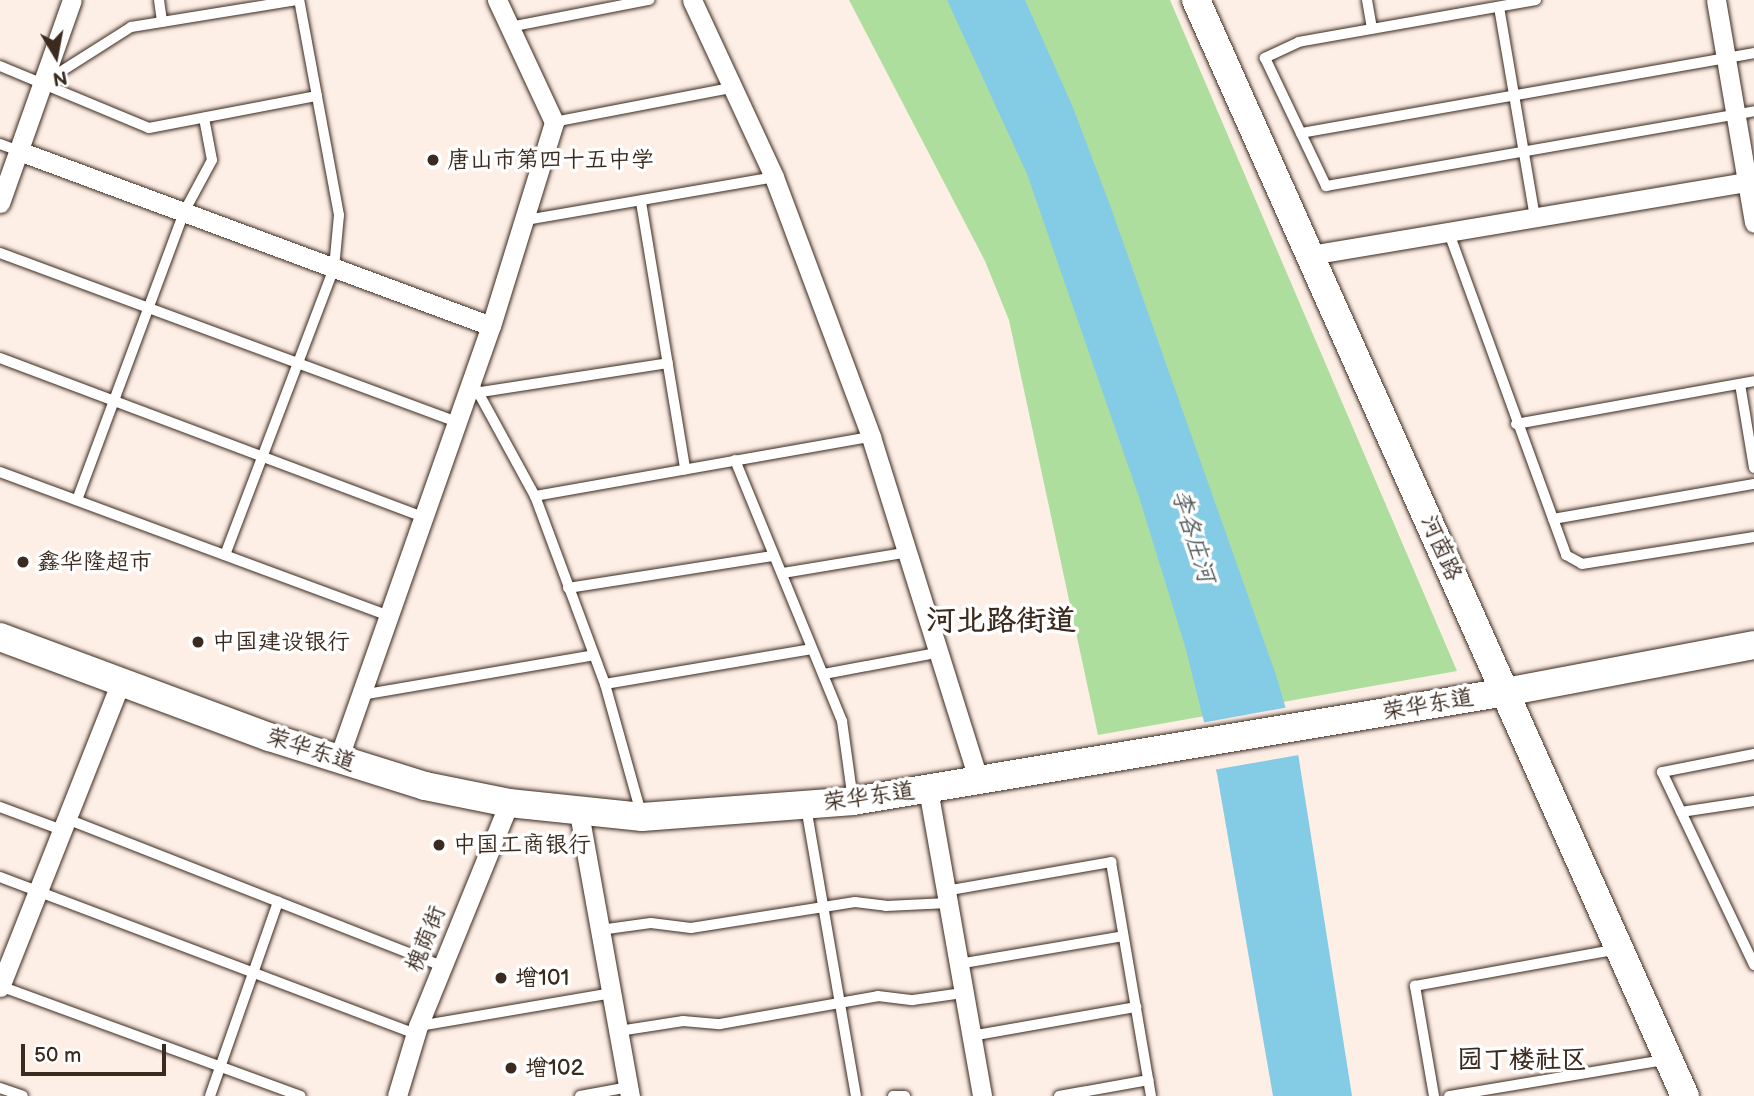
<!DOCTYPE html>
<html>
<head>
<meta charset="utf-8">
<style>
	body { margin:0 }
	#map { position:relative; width:1754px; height:1096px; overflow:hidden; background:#fdeee6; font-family:"Balsamiq Sans","LXGW WenKai TC",sans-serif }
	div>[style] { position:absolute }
	.green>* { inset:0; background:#adde9e }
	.water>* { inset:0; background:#84cbe6 }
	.pier>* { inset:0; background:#fdeee6 }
	.roads { filter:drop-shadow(0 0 2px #3b2a1e) drop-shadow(0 0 2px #3b2a1e) }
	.lane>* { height:10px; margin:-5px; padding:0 5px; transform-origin:5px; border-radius:5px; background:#fff }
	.street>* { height:19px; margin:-9.5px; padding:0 9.5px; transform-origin:9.5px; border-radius:9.5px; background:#fff }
	.secondary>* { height:28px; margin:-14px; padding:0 14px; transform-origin:14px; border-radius:14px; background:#fff }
	.dots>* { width:19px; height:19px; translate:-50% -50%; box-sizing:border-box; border:4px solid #fff; border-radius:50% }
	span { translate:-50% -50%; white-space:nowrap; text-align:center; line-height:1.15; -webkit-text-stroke:7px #fff; paint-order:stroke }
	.poi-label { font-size:23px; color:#3b2a1e }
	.left { translate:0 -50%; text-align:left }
	.street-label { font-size:23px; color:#3b2a1e }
	.water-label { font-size:24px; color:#515a5a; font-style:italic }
	.quarter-label { font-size:26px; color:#3b2a1e; font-weight:700 }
	.district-label { font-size:30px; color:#3b2a1e; font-weight:700 }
	.north { position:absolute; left:21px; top:21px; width:70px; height:70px; -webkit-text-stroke:5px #fff; paint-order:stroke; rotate:170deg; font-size:19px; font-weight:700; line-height:28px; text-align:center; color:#3b2a1e }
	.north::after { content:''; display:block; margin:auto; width:24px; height:32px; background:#3b2a1e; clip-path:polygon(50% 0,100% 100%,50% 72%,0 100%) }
	.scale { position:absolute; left:21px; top:1044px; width:145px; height:32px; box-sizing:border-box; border:4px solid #3b2a1e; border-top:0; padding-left:9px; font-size:21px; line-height:24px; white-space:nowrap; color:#3b2a1e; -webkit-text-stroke:5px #fff; paint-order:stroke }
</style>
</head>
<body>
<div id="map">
	<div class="green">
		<i style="clip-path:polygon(849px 0,1170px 0,1457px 671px,1098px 735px,1009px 320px,985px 261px)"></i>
	</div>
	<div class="water">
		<i style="clip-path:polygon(947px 0,1025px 0,1072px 105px,1110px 205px,1276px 675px,1297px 747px,1352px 1096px,1273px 1096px,1217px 774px,1185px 646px,1139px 497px,1027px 174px)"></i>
	</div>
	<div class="pier">
		<i style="clip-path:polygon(1289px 707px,1299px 755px,1213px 770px,1201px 723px)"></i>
	</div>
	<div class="roads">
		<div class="lane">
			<i style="left:159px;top:0;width:22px;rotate:82deg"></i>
			<i style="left:1367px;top:0;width:29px;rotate:80deg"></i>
			<i style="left:1536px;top:0;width:241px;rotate:170deg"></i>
			<i style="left:1299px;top:42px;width:38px;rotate:155deg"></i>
			<i style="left:1265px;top:58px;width:142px;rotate:64.5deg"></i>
			<i style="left:1326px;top:186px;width:435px;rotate:-9.9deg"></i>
			<i style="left:1499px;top:7px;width:213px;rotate:80.3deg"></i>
			<i style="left:510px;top:27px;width:142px;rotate:-11deg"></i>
			<i style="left:0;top:66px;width:161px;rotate:22.6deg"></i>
			<i style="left:149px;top:128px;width:171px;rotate:-10.8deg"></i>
			<i style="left:46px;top:81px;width:101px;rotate:-32.4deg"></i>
			<i style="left:131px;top:27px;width:168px;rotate:-9.2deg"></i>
			<i style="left:554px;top:122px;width:184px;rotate:-10.9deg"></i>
			<i style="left:1301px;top:133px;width:460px;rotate:-10deg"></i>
			<i style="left:0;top:144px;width:20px;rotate:20deg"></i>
			<i style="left:641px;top:202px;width:271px;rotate:80.6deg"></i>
			<i style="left:526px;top:220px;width:252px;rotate:-9.8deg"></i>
			<i style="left:1449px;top:233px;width:343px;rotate:70deg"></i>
			<i style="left:1566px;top:555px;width:18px;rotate:29deg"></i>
			<i style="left:1582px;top:564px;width:174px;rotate:-8.9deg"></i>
			<i style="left:0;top:253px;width:488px;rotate:20.3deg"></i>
			<i style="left:0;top:358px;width:453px;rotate:20.6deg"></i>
			<i style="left:472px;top:381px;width:131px;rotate:61.3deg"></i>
			<i style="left:535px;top:496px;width:201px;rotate:69.6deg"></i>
			<i style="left:605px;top:684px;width:134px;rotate:74.4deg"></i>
			<i style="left:1740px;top:384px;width:85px;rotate:80.5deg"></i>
			<i style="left:481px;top:392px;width:189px;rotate:-8.8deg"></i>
			<i style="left:1516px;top:424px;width:242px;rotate:-10.2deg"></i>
			<i style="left:735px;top:460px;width:282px;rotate:67.7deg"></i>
			<i style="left:842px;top:721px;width:80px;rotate:82.1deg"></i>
			<i style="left:0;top:472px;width:415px;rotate:20.3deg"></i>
			<i style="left:535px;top:496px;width:341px;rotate:-10deg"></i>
			<i style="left:77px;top:500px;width:307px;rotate:-69.6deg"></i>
			<i style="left:184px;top:212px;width:59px;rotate:-61.7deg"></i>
			<i style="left:212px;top:160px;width:43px;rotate:-100.8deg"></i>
			<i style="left:1553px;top:519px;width:204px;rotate:-9.9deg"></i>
			<i style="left:225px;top:555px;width:307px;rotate:-69.2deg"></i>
			<i style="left:334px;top:268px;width:53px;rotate:-84.6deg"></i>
			<i style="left:339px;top:215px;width:219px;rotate:-100.5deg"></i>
			<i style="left:783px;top:573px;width:129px;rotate:-9.4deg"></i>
			<i style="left:568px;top:588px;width:207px;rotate:-8.9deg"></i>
			<i style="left:824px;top:674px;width:120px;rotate:-10.6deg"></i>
			<i style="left:605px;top:684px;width:210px;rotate:-9.6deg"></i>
			<i style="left:361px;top:695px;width:236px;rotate:-9.7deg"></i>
			<i style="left:1754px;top:754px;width:94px;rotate:168.9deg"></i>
			<i style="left:1662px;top:772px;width:214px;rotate:64.5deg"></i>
			<i style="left:0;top:807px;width:66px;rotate:20.4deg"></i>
			<i style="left:806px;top:807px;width:293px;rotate:80.2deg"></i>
			<i style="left:1681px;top:812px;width:74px;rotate:-8.6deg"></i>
			<i style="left:67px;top:819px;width:403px;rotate:21.4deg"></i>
			<i style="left:0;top:877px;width:444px;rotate:20.7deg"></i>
			<i style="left:945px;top:891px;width:169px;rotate:-9.9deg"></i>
			<i style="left:1111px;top:862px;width:237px;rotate:80.3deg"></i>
			<i style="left:600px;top:930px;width:51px;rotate:-7.8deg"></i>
			<i style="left:651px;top:923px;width:40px;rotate:7.1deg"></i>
			<i style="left:691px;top:928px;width:166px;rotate:-9deg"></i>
			<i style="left:855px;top:902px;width:31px;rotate:7deg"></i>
			<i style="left:886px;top:906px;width:62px;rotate:-2.8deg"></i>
			<i style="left:958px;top:964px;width:167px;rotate:-9.6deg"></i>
			<i style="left:0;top:986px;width:320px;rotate:20.1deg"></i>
			<i style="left:419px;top:1026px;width:196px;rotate:-9.7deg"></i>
			<i style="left:619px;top:1031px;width:65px;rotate:-8.9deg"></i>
			<i style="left:683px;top:1021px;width:37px;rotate:5deg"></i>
			<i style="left:720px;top:1024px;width:160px;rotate:-10deg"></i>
			<i style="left:878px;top:996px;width:35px;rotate:7deg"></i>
			<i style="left:913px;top:1000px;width:50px;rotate:-8deg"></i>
			<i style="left:971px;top:1036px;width:168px;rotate:-10deg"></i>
			<i style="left:0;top:1088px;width:24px;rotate:19deg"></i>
			<i style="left:210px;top:1096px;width:206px;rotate:-70.7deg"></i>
			<i style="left:580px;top:1096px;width:50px;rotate:-10.4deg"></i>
			<i style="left:893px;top:1096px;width:12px"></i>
			<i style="left:1059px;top:1096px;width:91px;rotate:-10.1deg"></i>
			<i style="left:1434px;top:1096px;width:112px;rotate:-99.8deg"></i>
			<i style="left:1415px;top:986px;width:206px;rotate:-10.3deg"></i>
			<i style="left:1449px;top:1096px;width:219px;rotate:-9.5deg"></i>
		</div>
		<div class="street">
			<i style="left:692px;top:0;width:195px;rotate:65.1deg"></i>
			<i style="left:774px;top:177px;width:278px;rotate:69.5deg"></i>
			<i style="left:871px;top:437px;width:361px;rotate:72.6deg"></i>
			<i style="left:1716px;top:0;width:226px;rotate:80.3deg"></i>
			<i style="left:19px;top:151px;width:503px;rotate:20.34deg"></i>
			<i style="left:0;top:203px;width:215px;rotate:-70.5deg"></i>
			<i style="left:1310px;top:255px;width:450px;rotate:-9.5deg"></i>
			<i style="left:338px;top:760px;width:460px;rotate:-70.6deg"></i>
			<i style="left:491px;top:326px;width:214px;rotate:-72.8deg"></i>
			<i style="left:554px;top:122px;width:135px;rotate:-115deg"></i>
			<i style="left:928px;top:789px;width:312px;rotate:80deg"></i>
			<i style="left:579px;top:813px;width:288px;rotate:79.8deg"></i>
			<i style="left:0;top:987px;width:328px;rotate:-68.4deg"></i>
			<i style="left:397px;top:1096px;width:73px;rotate:-73.3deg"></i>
			<i style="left:418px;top:1026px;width:241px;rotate:-67.8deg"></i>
		</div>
		<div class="secondary">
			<i style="left:1196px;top:0;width:1200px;rotate:65.96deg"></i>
			<i style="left:0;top:637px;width:287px;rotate:20.4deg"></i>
			<i style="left:269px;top:737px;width:164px;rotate:17.4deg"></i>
			<i style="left:425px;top:786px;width:86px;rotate:11.4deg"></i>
			<i style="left:509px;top:803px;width:134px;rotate:6deg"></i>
			<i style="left:642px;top:817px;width:212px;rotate:-4.3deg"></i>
			<i style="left:853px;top:801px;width:662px;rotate:-9.48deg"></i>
			<i style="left:1506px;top:692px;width:252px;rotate:-10.7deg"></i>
		</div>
	</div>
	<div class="dots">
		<i style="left:433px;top:160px;background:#3b2a1e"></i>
		<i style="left:23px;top:562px;background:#3b2a1e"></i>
		<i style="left:198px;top:642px;background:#3b2a1e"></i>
		<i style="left:439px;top:845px;background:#3b2a1e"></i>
		<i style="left:501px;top:978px;background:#3b2a1e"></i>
		<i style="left:511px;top:1068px;background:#3b2a1e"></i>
	</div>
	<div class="poi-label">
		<span class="left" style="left:447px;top:160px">唐山市第四十五中学</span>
		<span class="left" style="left:37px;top:562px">鑫华隆超市</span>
		<span class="left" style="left:212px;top:642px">中国建设银行</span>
		<span class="left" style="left:453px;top:845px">中国工商银行</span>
		<span class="left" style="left:515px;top:978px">增101</span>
		<span class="left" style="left:525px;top:1068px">增102</span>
	</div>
	<div class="street-label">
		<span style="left:1441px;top:548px;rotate:66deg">河茵路</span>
		<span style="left:1428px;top:705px;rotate:-10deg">荣华东道</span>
		<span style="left:311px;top:750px;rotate:18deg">荣华东道</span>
		<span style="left:869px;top:797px;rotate:-8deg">荣华东道</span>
		<span style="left:426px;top:939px;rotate:-68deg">槐荫街</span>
	</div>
	<div class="water-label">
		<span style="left:1193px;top:536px;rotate:73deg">李各庄河</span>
	</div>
	<div class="quarter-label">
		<span style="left:1522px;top:1061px">园丁楼社区</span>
	</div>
	<div class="district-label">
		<span style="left:1001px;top:621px">河北路街道</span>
	</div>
	<div class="north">N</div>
	<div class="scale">50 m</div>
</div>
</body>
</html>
